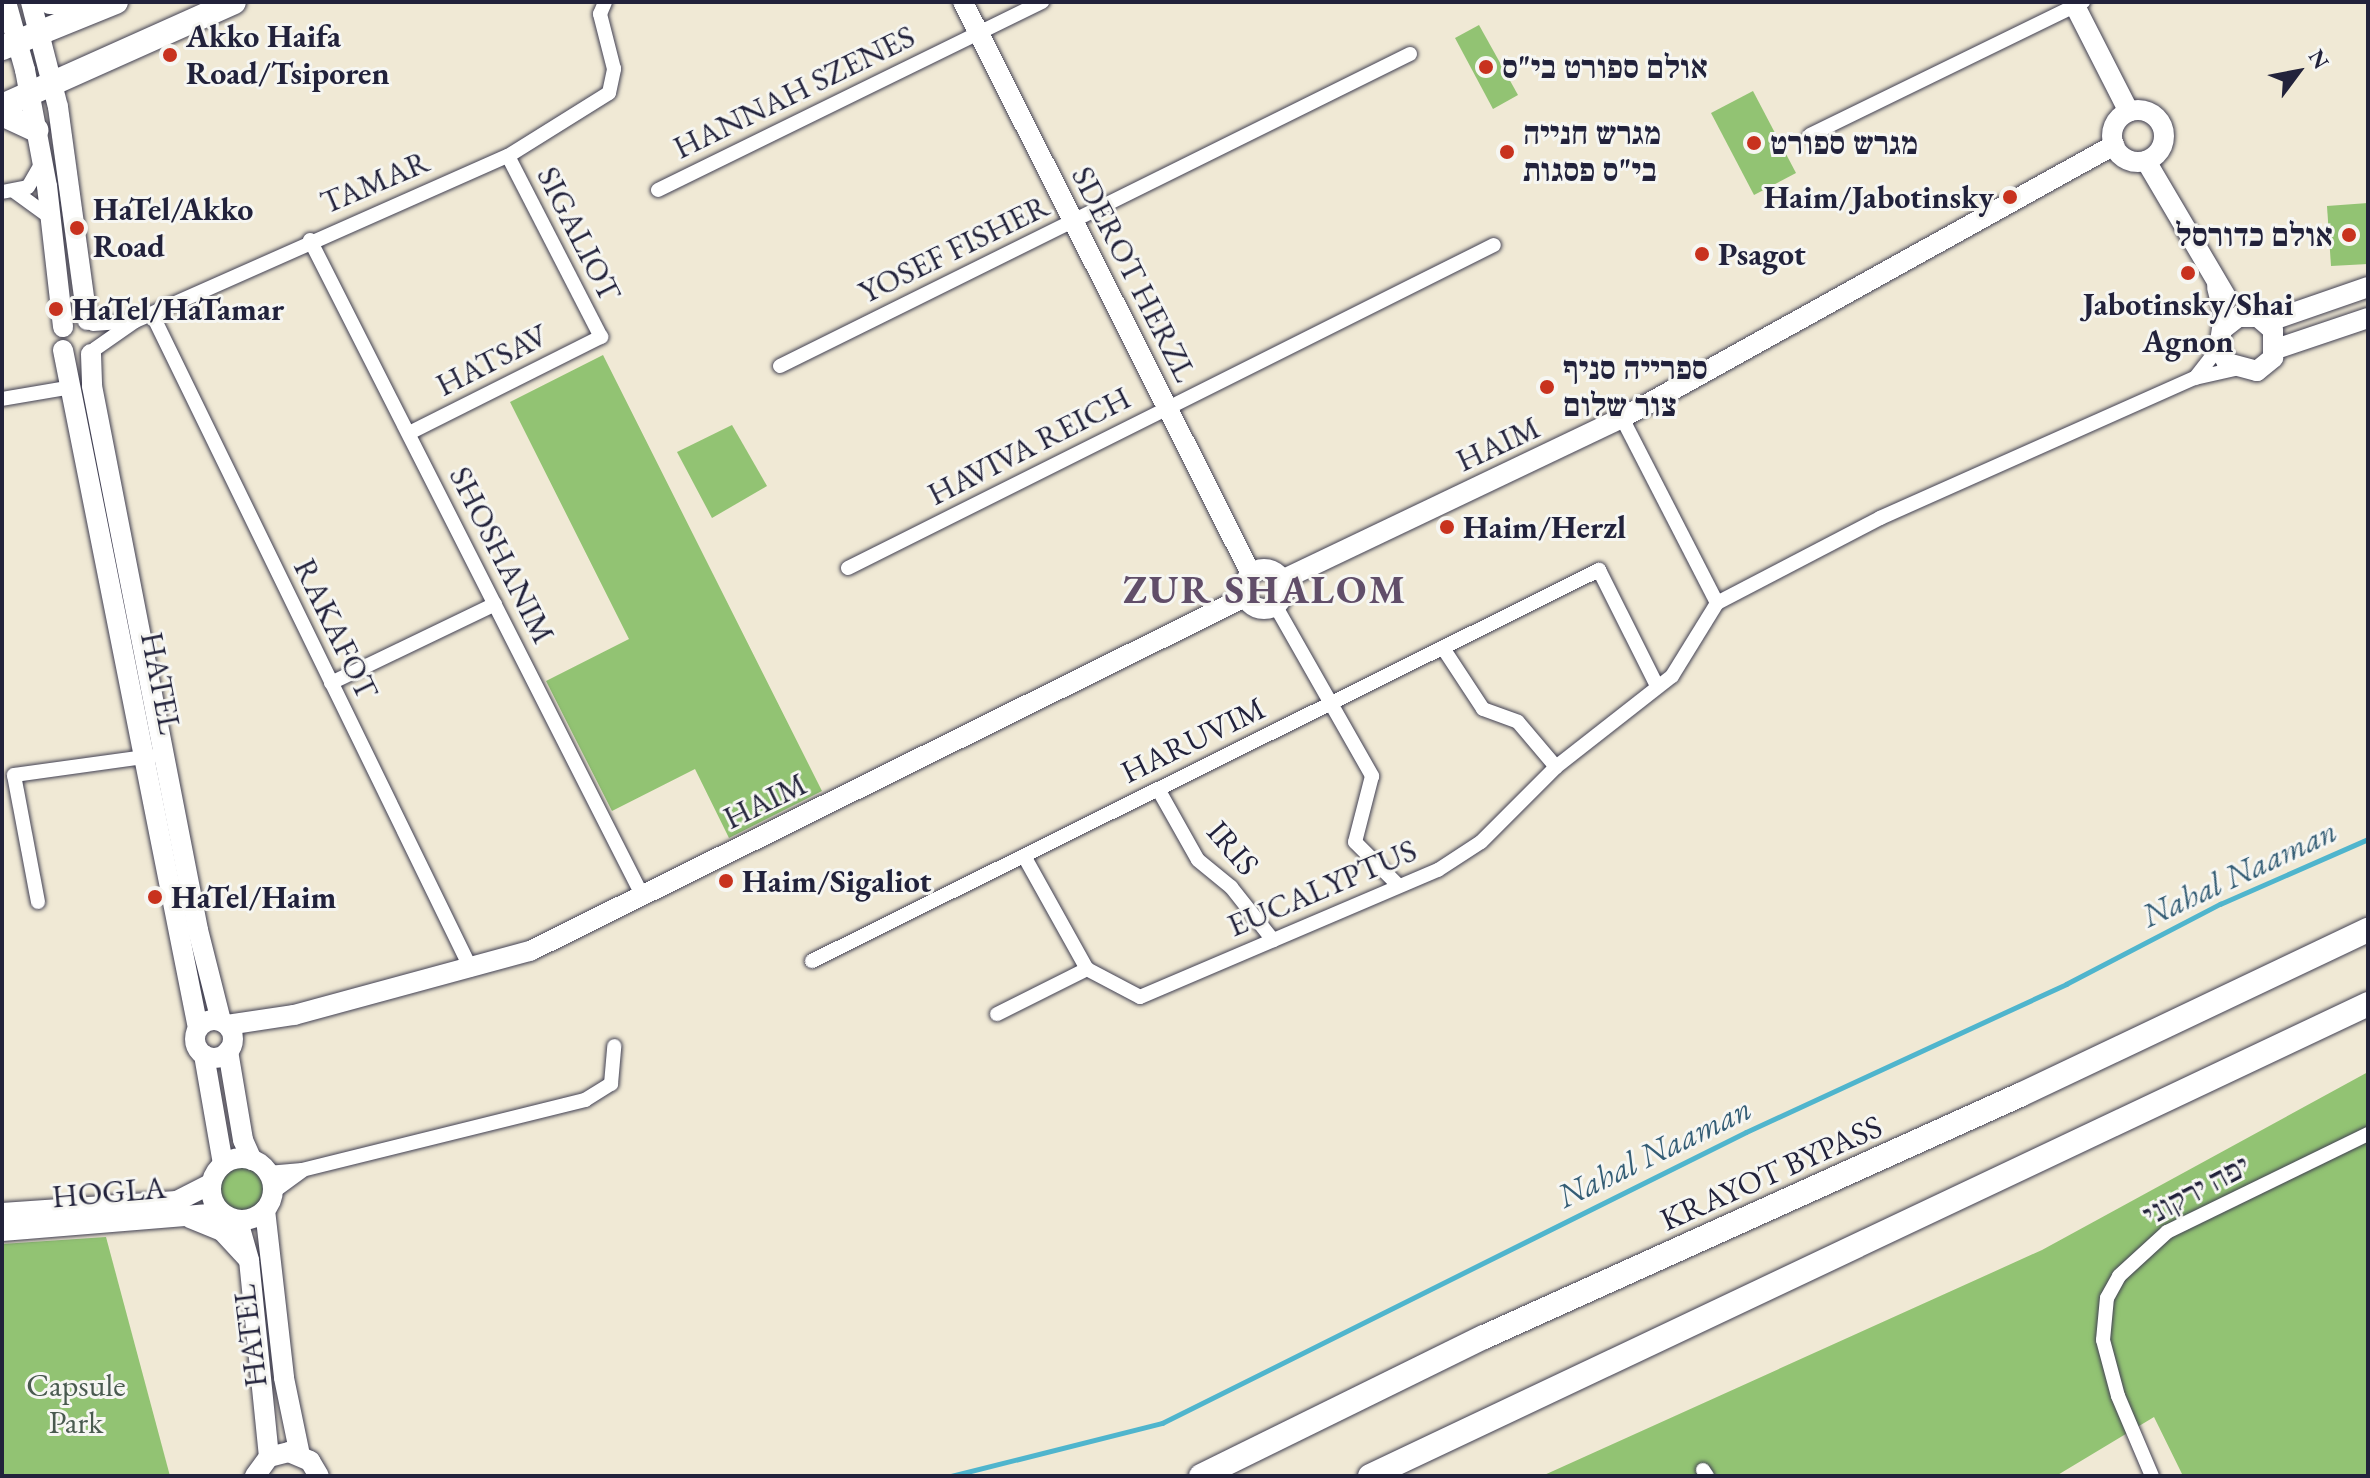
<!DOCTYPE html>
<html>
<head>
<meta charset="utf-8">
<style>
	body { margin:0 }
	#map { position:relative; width:2370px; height:1478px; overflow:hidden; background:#f0e9d5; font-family:"EB Garamond","Frank Ruhl Libre",serif }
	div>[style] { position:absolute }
	.green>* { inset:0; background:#92c373 }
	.round { border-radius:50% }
	.stream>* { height:5px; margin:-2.5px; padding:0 2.5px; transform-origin:2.5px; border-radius:2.5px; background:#4fb5cd }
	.roads { filter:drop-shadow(0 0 2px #414052) drop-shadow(0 0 2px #414052) }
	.street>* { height:14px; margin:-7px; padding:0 7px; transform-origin:7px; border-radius:7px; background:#fff }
	.secondary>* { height:20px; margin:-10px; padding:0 10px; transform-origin:10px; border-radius:10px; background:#fff }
	.secondary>.ring { margin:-10px; padding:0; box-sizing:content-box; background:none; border:20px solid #fff; border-radius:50% }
	.highway>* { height:24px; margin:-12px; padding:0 12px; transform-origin:12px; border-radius:12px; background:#fff }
	.dots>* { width:22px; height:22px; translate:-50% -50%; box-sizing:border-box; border:4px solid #f6f6f2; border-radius:50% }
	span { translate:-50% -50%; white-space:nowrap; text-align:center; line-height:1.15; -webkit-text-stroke:6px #f6f6f2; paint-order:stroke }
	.poi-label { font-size:32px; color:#22223b; font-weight:700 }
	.left { translate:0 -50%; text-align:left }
	.right { translate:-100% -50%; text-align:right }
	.street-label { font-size:32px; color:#22223b }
	.park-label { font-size:32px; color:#495a4f }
	.water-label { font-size:34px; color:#345d75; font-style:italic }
	.district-label { font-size:40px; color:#614e69; font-weight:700; letter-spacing:2px }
	.frame { position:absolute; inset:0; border:4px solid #22223b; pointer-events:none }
	.north { position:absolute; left:2258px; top:32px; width:80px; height:80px; -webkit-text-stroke:6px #f6f6f2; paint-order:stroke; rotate:58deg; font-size:22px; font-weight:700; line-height:32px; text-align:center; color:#22223b }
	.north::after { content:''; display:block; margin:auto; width:28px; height:36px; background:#22223b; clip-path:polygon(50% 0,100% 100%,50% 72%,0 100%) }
</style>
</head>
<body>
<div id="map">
	<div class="green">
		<i style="clip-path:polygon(1479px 25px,1518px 95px,1493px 109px,1455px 38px)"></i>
		<i style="clip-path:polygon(1753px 91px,1796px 173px,1754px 195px,1711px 113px)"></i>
		<i style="clip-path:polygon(2368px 203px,2368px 264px,2331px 266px,2327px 206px)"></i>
		<i style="clip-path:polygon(603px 355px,822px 791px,729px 838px,695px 769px,612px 811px,546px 681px,629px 639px,510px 402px)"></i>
		<i style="clip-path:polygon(732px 425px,767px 486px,712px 518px,677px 452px)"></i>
		<i style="clip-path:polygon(2368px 1072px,2368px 1476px,2183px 1476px,2154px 1417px,2056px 1476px,1542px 1476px,2042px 1250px)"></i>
		<i class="round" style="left:219px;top:1167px;width:44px;height:44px"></i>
		<i style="clip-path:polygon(106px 1237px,170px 1476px,2px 1476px,2px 1244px)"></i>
	</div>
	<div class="stream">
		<i style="left:951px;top:1476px;width:218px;rotate:-14.1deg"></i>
		<i style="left:1162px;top:1423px;width:652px;rotate:-26.49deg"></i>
		<i style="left:1746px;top:1132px;width:353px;rotate:-24.8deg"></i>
		<i style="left:2066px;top:984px;width:174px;rotate:-27.5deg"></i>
		<i style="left:2220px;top:904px;width:162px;rotate:-23.7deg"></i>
	</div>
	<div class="roads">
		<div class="street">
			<i style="left:1810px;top:135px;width:304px;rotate:-26deg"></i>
			<i style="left:658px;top:190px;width:428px;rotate:-26.1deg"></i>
			<i style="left:14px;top:191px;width:46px;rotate:36.1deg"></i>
			<i style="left:2px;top:192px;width:26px;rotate:-11deg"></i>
			<i style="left:28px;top:187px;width:28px;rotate:-60deg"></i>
			<i style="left:310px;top:240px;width:734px;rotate:63.12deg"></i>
			<i style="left:152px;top:314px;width:729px;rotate:64.03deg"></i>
			<i style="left:93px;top:324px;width:42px;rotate:-4.1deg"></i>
			<i style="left:135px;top:321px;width:408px;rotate:-23.9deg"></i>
			<i style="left:508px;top:156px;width:119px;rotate:-32deg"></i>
			<i style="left:609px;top:93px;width:25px;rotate:-78deg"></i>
			<i style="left:614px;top:69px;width:57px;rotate:-104.3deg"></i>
			<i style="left:600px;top:14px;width:13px;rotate:-67deg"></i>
			<i style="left:95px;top:349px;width:49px;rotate:-35deg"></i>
			<i style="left:780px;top:366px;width:703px;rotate:-26.35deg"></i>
			<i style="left:2195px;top:378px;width:39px;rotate:-52deg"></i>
			<i style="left:2px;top:399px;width:71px;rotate:-9.7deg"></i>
			<i style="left:1622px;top:418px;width:208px;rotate:62.8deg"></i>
			<i style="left:409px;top:433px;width:215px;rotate:-26.6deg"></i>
			<i style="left:601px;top:337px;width:203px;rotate:-117.2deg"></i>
			<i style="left:848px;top:568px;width:722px;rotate:-26.57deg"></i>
			<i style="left:1275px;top:605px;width:197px;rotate:60.4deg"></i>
			<i style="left:1372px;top:776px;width:68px;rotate:104.4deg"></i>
			<i style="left:1355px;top:842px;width:61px;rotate:45deg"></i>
			<i style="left:1443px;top:648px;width:73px;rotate:56.7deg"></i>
			<i style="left:1483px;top:709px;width:37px;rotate:20deg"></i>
			<i style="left:1518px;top:722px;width:59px;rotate:49.8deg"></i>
			<i style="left:331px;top:683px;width:182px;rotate:-25.7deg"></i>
			<i style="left:1158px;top:789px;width:81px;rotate:60.6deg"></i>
			<i style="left:1198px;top:860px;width:43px;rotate:39.3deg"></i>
			<i style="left:1231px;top:887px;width:68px;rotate:51.6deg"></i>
			<i style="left:1024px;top:856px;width:129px;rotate:60.9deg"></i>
			<i style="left:1087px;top:969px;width:60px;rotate:27.8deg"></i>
			<i style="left:1140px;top:997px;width:324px;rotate:-23.1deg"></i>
			<i style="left:1438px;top:870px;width:51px;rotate:-33.1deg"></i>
			<i style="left:1481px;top:842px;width:106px;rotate:-45deg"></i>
			<i style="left:1556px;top:767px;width:147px;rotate:-38.1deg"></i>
			<i style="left:1672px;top:676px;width:86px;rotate:-58.3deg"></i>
			<i style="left:1717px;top:603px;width:184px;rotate:-27.5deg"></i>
			<i style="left:1880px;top:518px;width:345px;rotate:-24deg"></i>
			<i style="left:2195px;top:378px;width:41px;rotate:-12.7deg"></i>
			<i style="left:38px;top:902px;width:129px;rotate:-100.7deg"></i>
			<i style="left:14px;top:775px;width:138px;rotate:-7.9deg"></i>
			<i style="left:812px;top:961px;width:879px;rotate:-26.42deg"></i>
			<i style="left:1599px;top:570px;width:130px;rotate:63.4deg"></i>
			<i style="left:997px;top:1014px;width:101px;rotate:-26.6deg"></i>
			<i style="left:268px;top:1173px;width:34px;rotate:-5deg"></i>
			<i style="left:302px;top:1170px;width:292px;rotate:-13.9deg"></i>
			<i style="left:585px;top:1100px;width:31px;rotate:-32deg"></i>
			<i style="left:611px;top:1084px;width:38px;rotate:-85deg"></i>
			<i style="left:273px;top:1192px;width:36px;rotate:-36deg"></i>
			<i style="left:1703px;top:1470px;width:7px;rotate:56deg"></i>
			<i style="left:2152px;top:1476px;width:87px;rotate:-113deg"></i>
			<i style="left:2118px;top:1396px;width:58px;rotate:-105deg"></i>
			<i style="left:2103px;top:1340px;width:42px;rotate:-84.6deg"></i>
			<i style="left:2107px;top:1298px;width:25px;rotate:-61deg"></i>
			<i style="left:2119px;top:1276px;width:65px;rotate:-42.5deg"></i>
			<i style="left:2167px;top:1232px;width:224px;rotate:-26deg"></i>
		</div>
		<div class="secondary">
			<i style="left:6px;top:2px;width:71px;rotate:74.4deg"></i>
			<i style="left:25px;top:70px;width:118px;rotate:79.3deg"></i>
			<i style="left:47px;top:186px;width:142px;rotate:83.5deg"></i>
			<i style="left:31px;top:2px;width:108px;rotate:75.6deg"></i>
			<i style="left:58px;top:107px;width:215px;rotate:82.2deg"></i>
			<i style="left:963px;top:2px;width:640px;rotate:63.27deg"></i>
			<i style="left:2073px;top:2px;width:123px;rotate:63deg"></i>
			<i class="ring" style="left:2112px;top:110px;width:32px;height:32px"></i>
			<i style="left:2146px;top:161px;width:156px;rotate:59.5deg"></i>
			<i style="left:2217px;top:287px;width:30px;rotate:76deg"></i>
			<i style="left:2224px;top:316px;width:31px;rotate:99deg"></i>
			<i style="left:2219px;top:347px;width:18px;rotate:63deg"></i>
			<i style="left:2227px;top:363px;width:31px;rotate:15deg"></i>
			<i style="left:2257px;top:371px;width:21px;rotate:-39deg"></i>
			<i style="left:2273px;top:358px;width:28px;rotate:-90deg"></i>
			<i style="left:2273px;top:330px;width:20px;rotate:-139deg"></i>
			<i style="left:2258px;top:317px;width:20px;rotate:180deg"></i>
			<i style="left:2238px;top:317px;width:18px;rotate:142deg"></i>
			<i style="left:2267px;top:322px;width:107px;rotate:-19.1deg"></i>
			<i style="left:2276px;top:349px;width:97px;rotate:-18.6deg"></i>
			<i style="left:63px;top:350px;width:691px;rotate:78.74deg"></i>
			<i style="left:91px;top:354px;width:32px;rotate:88deg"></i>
			<i style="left:92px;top:386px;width:554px;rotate:78.97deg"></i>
			<i style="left:198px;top:930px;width:94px;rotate:75.8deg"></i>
			<i class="ring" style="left:1244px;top:569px;width:20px;height:20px"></i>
			<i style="left:1282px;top:580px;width:377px;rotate:-25.5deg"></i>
			<i style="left:1622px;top:418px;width:563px;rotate:-29.02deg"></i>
			<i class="ring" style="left:195px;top:1020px;width:18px;height:18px"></i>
			<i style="left:227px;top:1025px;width:68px;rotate:-8.5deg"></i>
			<i style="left:294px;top:1015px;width:245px;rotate:-15.2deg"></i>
			<i style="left:530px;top:951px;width:798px;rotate:-26.34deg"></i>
			<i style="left:228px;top:1051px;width:90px;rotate:80.4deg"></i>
			<i style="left:243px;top:1140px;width:22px;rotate:66deg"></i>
			<i style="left:204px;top:1055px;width:111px;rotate:80.1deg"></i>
			<i class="ring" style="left:211px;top:1158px;width:42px;height:42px"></i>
			<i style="left:265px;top:1210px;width:169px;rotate:83.5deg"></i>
			<i style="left:284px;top:1378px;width:79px;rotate:78.3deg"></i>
			<i style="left:2px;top:1213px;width:175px;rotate:-3.9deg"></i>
			<i style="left:177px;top:1201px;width:38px;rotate:-27deg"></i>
			<i style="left:190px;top:1218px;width:35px;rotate:22deg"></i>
			<i style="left:222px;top:1231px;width:37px;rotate:47deg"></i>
			<i style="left:238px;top:1221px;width:41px;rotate:74.2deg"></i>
			<i style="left:249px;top:1260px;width:198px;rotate:84.2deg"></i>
			<i style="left:2px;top:1231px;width:220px;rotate:-4.7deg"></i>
			<i style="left:255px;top:1476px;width:24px;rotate:-54deg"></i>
			<i style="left:269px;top:1457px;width:21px;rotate:-14deg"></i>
			<i style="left:289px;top:1452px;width:23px;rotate:23deg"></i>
			<i style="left:310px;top:1461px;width:17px;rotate:59deg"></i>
		</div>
		<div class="highway">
			<i style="left:50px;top:2px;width:46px;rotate:1.2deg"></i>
			<i style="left:2px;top:48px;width:123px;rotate:-22deg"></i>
			<i style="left:2px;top:106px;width:254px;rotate:-24.1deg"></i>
			<i style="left:2px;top:114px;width:38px;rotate:25deg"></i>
			<i style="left:1201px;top:1476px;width:315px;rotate:-26.2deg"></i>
			<i style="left:1484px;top:1337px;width:588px;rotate:-24.3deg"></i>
			<i style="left:2020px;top:1095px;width:385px;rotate:-25.4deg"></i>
			<i style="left:1370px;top:1476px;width:1104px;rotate:-25.31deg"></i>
		</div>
	</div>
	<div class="dots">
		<i style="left:170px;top:55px;background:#c8321e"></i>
		<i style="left:1486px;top:67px;background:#c8321e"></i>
		<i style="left:1754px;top:143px;background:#c8321e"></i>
		<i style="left:1507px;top:152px;background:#c8321e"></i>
		<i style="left:2010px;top:197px;background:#c8321e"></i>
		<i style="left:77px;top:228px;background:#c8321e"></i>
		<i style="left:2349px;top:235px;background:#c8321e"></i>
		<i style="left:1702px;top:254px;background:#c8321e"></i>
		<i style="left:2188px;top:273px;background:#c8321e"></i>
		<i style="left:56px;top:309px;background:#c8321e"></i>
		<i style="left:1547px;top:387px;background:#c8321e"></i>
		<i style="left:1447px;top:527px;background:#c8321e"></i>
		<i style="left:726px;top:881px;background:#c8321e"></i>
		<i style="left:155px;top:897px;background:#c8321e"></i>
	</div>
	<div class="poi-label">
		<span class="left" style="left:186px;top:55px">Akko Haifa<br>Road/Tsiporen</span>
		<span class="left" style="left:1502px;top:67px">אולם ספורט בי"ס</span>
		<span class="left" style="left:1523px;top:152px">מגרש חנייה<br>בי"ס פסגות</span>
		<span class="left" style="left:1770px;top:143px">מגרש ספורט</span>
		<span class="right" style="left:1994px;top:197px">Haim/Jabotinsky</span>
		<span class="left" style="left:93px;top:228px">HaTel/Akko<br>Road</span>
		<span class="right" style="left:2333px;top:235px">אולם כדורסל</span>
		<span class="left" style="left:1718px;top:254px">Psagot</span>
		<span style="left:2188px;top:323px">Jabotinsky/Shai<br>Agnon</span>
		<span class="left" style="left:72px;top:309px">HaTel/HaTamar</span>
		<span class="left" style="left:1563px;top:387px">ספרייה סניף<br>צור שלום</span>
		<span class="left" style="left:1463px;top:527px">Haim/Herzl</span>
		<span class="left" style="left:742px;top:881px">Haim/Sigaliot</span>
		<span class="left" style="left:171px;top:897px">HaTel/Haim</span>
	</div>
	<div class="street-label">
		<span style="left:794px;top:92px;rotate:-26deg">HANNAH SZENES</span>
		<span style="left:375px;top:182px;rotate:-23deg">TAMAR</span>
		<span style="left:579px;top:234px;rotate:63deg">SIGALIOT</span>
		<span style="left:954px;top:249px;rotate:-26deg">YOSEF FISHER</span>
		<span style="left:1134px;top:274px;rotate:63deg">SDEROT HERZL</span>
		<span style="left:492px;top:360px;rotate:-27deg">HATSAV</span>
		<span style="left:1498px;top:444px;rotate:-25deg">HAIM</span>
		<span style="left:1029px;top:446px;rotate:-27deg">HAVIVA REICH</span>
		<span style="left:502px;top:555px;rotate:63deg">SHOSHANIM</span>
		<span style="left:336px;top:629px;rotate:64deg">RAKAFOT</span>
		<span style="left:161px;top:683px;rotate:79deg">HATEL</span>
		<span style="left:1193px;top:740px;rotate:-26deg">HARUVIM</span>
		<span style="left:765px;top:801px;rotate:-26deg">HAIM</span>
		<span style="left:1233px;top:848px;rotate:49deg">IRIS</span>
		<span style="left:1322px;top:888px;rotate:-23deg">EUCALYPTUS</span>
		<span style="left:1771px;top:1173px;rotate:-24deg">KRAYOT BYPASS</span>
		<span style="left:2196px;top:1190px;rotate:-28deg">יפה ירקוני</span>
		<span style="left:109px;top:1192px;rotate:-5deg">HOGLA</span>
		<span style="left:250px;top:1336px;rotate:-97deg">HATEL</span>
	</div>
	<div class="park-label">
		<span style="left:76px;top:1404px">Capsule<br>Park</span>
	</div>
	<div class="water-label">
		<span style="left:2239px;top:873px;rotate:-25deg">Nahal Naaman</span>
		<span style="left:1654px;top:1152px;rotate:-26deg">Nahal Naaman</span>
	</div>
	<div class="district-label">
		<span style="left:1265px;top:589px">ZUR SHALOM</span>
	</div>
	<div class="frame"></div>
	<div class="north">N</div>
</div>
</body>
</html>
